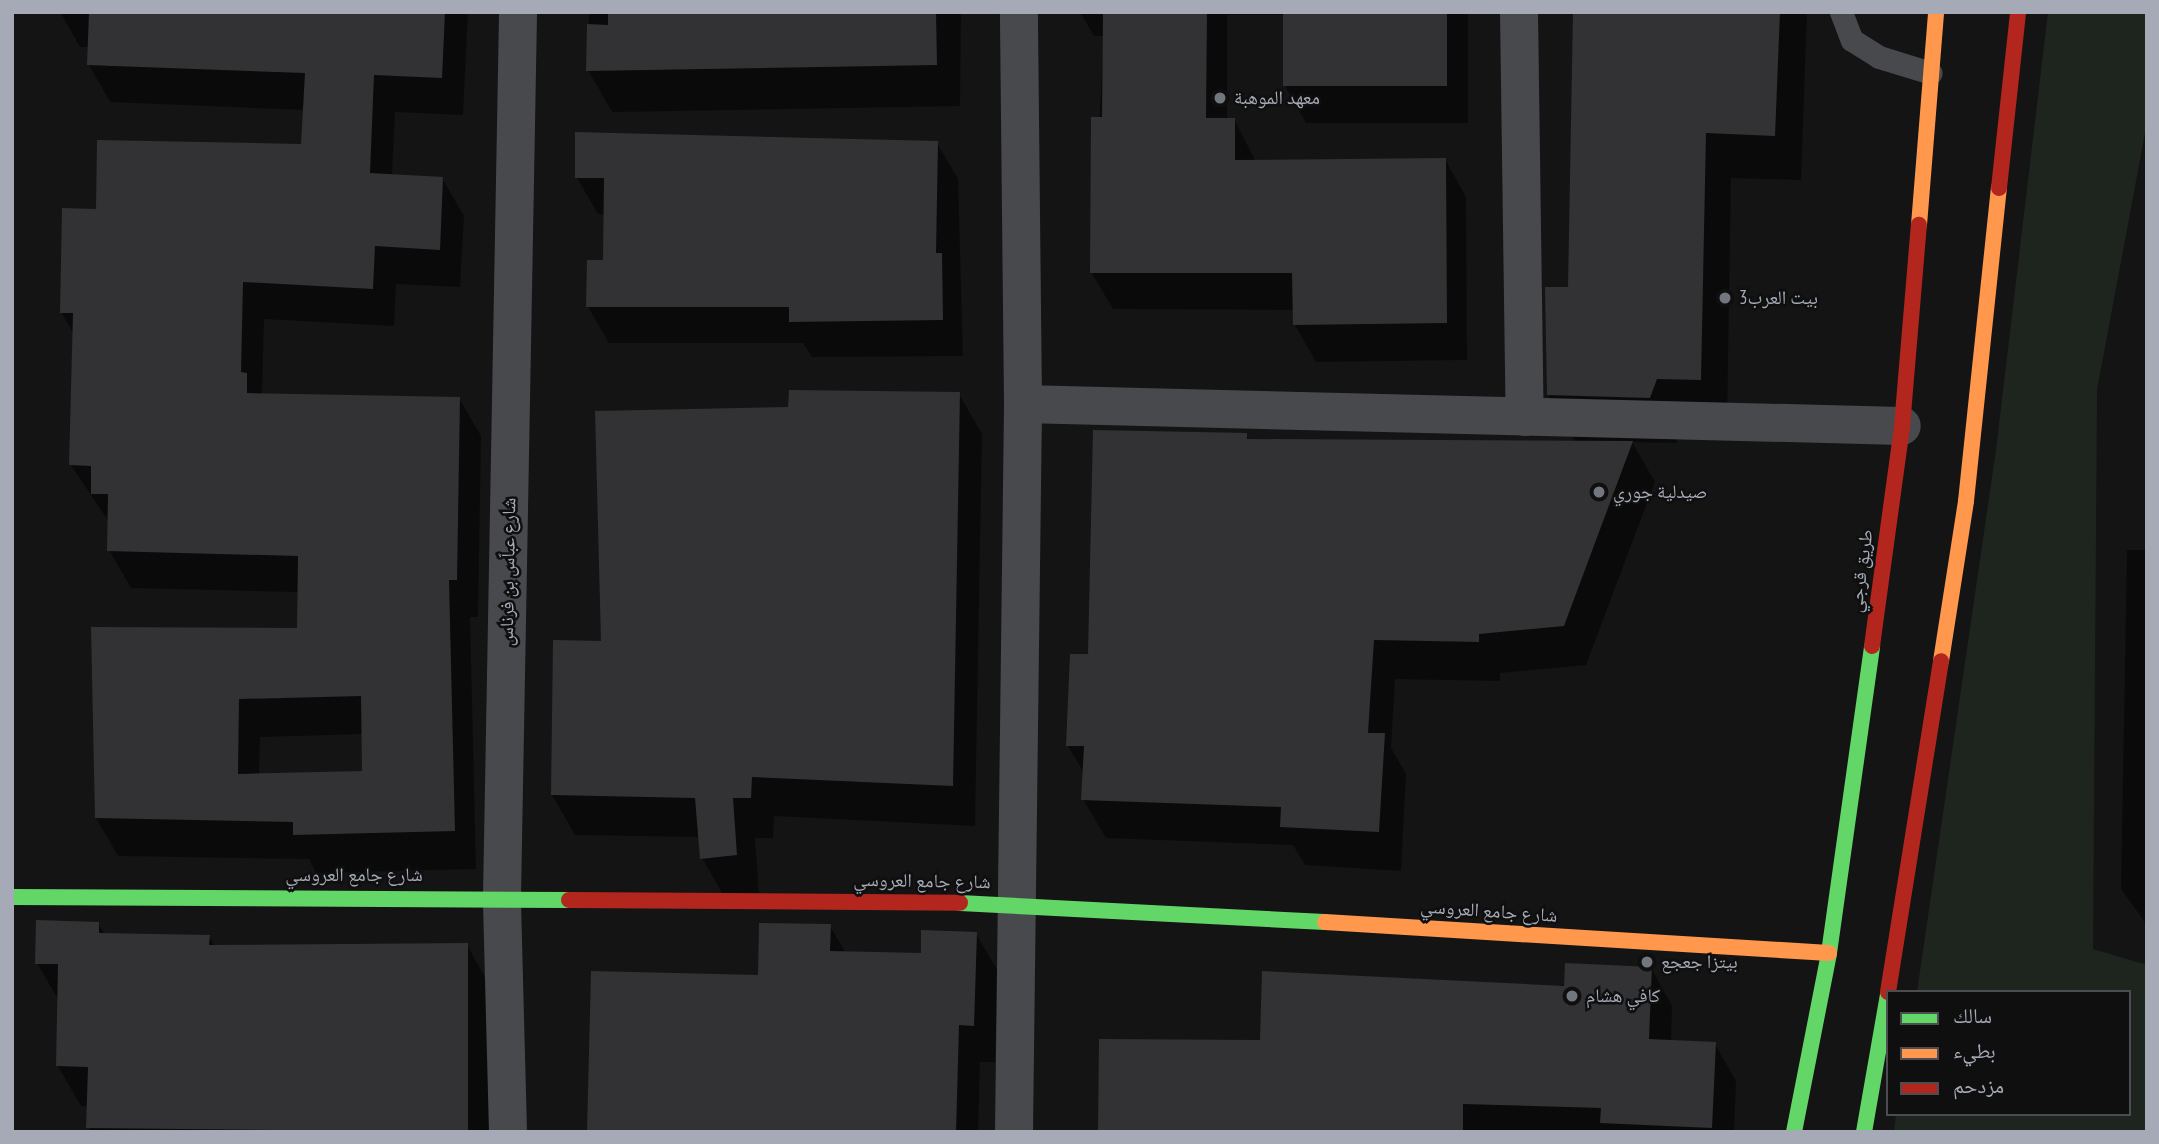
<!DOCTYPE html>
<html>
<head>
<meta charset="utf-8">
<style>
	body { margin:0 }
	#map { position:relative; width:2159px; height:1144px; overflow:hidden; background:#141415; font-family:"PT Sans Narrow","Noto Naskh Arabic",sans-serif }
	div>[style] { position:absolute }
	.green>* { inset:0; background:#1e251f }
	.shadow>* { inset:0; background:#0007 }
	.building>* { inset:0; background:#323234 }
	.lane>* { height:23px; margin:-11.5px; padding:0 11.5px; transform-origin:11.5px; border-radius:11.5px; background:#48494d }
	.street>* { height:38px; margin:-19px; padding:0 19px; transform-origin:19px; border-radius:19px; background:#48494d }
	.fast>* { height:16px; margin:-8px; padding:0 8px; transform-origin:8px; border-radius:8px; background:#63d668 }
	.slow>* { height:16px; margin:-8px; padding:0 8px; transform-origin:8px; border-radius:8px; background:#ff974d }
	.jam>* { height:16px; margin:-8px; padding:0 8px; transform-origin:8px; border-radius:8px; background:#b3261e }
	.dots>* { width:19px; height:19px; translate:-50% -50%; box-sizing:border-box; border:4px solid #0f0f10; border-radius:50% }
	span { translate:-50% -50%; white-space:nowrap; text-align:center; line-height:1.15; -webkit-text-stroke:5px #0f0f10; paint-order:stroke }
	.poi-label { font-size:19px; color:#a5aab6 }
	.left { translate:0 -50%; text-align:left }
	.street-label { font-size:19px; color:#a5aab6 }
	.frame { position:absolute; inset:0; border:14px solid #a5aab6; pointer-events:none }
	.legend { position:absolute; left:1886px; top:990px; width:245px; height:126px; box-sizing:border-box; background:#0f0f10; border:2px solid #4b4d52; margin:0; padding:9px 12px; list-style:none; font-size:21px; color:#a5aab6 }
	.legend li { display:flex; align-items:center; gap:14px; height:35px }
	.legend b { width:35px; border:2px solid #4b4d52 }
</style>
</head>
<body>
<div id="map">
	<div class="green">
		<i style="clip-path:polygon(2048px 12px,2147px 12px,2147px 122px,2097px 390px,2093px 949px,2147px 965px,2147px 1132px,1894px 1132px,1896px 1114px,2129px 1114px,2129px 992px,1917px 992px,1996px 450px)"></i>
	</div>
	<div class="shadow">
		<i style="clip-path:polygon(evenodd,60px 12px,468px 12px,463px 115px,395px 112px,392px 175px,442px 178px,464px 216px,460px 287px,396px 284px,394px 326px,264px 319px,262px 395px,459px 398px,481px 436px,478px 617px,470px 617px,476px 869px,316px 873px,309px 859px,118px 856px,96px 818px,299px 630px,299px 592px,131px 588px,109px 550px,109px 522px,71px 465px,74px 335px,61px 312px,98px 211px,303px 146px,305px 110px,110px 102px,89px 65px,89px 47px,80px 47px,60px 12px,363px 734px,364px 773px,259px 776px,260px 737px,363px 734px)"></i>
		<i style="clip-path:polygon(589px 12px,961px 12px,960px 106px,612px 112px,588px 70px)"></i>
		<i style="clip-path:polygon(1080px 12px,1468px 12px,1468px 123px,1306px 123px,1285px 86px,1285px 15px,1227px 15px,1227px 119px,1234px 119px,1256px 162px,1445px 159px,1466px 197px,1467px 360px,1316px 362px,1295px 325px,1295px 310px,1113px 309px,1091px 272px,1104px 36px,1094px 36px)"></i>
		<i style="clip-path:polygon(1576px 12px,1807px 12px,1801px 180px,1731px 178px,1727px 425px,1682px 424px,1676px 443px,1632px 442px,1655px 482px,1586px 665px,1500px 673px,1500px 681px,1395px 679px,1391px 748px,1406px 774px,1401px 871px,1305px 865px,1293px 845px,1106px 838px,1083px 799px,1084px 773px,1068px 746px,1089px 656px,1246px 435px,1250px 440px,1576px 443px,1548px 395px,1570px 289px)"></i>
		<i style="clip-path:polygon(937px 143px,958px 179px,963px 356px,812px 357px,803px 343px,609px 343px,588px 307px,605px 262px,606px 214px,598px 214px,577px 178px)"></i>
		<i style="clip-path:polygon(959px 394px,982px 434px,975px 826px,774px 816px,773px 838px,755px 838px,759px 895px,725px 898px,702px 858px,700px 837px,575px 835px,552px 795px,603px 643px,790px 409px)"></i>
		<i style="clip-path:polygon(2127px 550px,2147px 550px,2147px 925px,2121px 889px)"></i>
		<i style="clip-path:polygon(98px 923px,105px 935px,209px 936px,215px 947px,467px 945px,490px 986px,491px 1132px,90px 1132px,89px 1107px,81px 1106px,58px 1066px,59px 1001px,37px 963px)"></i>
		<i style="clip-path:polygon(830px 926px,846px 953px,923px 955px,976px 934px,998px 971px,995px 1062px,980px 1062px,978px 1132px,591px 1132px,759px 977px)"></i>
		<i style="clip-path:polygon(1651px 968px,1672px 1006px,1671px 1042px,1715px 1044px,1736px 1081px,1734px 1132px,1100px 1132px,1262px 1042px)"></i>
	</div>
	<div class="building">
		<i style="clip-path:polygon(evenodd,89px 12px,445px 12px,442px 78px,374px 75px,370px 173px,443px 177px,440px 250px,375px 246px,373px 289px,243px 282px,241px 372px,247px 373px,247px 393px,460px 397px,457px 580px,449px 580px,455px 831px,293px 835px,293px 822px,95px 818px,91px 627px,297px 628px,298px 556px,107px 551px,108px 494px,91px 494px,91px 466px,69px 465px,73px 313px,60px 313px,62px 208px,96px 209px,97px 140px,301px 144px,305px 73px,87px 65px,89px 12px,361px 696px,362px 771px,238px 774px,239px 699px,361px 696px)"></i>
		<i style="clip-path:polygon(608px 12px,936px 12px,937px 65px,586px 71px,587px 24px,608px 25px)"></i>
		<i style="clip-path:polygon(1103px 12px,1207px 12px,1206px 118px,1235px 118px,1235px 160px,1446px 158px,1447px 323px,1293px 325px,1292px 273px,1090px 273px,1091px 117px,1102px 117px)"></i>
		<i style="clip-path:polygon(1283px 12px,1447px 12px,1447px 86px,1283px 86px)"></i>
		<i style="clip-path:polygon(1573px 12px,1780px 12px,1775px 136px,1706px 133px,1701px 380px,1657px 379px,1650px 398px,1547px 395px,1545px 287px,1568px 287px)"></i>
		<i style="clip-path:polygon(575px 132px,938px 141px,936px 253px,942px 253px,943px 320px,789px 322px,789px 307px,586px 307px,587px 260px,603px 260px,604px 178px,575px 178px)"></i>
		<i style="clip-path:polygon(789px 390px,960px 392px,953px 786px,752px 777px,751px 798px,733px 798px,737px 855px,700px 859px,695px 798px,551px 795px,553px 640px,601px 641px,595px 411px,788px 407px)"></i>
		<i style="clip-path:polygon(1093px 430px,1247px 433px,1247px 439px,1633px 441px,1564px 626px,1479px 634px,1479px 642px,1374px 640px,1368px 733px,1385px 733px,1379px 832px,1280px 827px,1281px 807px,1081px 800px,1084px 746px,1066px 746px,1070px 654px,1088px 654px)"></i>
		<i style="clip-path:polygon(36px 920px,99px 922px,99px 933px,210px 935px,209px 945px,468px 943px,468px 1132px,86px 1128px,88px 1067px,56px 1066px,58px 964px,35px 964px)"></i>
		<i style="clip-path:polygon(759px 923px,831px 924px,830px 951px,921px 953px,921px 930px,977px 932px,974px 1026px,959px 1025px,956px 1132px,587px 1132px,591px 971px,758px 975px)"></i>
		<i style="clip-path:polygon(1565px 963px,1652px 967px,1649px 1039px,1716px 1042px,1712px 1128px,1600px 1123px,1601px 1108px,1463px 1104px,1463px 1132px,1098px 1132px,1099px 1039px,1260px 1040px,1262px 971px,1564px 986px)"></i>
	</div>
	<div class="lane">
		<i style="left:1841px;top:12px;width:30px;rotate:69deg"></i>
		<i style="left:1852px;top:40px;width:32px;rotate:32deg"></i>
		<i style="left:1879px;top:57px;width:54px;rotate:17.1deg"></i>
	</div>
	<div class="street">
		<i style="left:1519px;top:12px;width:405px;rotate:89.2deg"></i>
		<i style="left:1023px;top:404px;width:879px;rotate:1.43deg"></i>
		<i style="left:508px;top:1132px;width:236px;rotate:-91.5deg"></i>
		<i style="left:502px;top:896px;width:884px;rotate:-88.96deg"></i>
		<i style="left:1014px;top:1132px;width:728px;rotate:-89.29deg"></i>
		<i style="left:1023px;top:404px;width:392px;rotate:-90.6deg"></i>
	</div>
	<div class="fast">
		<i style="left:12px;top:897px;width:557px;rotate:0.31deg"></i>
		<i style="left:960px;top:903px;width:365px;rotate:3deg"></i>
		<i style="left:1794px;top:1132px;width:182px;rotate:-78.9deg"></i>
		<i style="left:1829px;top:953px;width:310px;rotate:-82deg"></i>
		<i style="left:1864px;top:1132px;width:139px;rotate:-80.1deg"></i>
	</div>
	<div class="slow">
		<i style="left:1919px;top:225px;width:214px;rotate:-85.4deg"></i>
		<i style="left:1941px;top:661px;width:162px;rotate:-81.1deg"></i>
		<i style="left:1966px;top:501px;width:315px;rotate:-84deg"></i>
		<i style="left:1325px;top:922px;width:505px;rotate:3.52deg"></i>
	</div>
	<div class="jam">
		<i style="left:1999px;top:188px;width:177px;rotate:-83.8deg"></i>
		<i style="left:1872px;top:646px;width:222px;rotate:-82.2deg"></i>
		<i style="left:1902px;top:426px;width:202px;rotate:-85.2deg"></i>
		<i style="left:569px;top:900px;width:391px;rotate:0.4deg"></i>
		<i style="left:1888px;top:992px;width:335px;rotate:-80.9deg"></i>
	</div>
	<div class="dots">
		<i style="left:1220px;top:98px;background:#72767e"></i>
		<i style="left:1725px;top:298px;background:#72767e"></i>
		<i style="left:1599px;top:492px;background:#72767e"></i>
		<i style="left:1647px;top:962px;background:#72767e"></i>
		<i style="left:1572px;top:996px;background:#72767e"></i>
	</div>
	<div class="poi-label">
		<span class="left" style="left:1234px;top:98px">معهد الموهبة</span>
		<span class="left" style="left:1739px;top:298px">بيت العرب3</span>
		<span class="left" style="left:1613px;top:492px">صيدلية جوري</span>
		<span class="left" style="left:1661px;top:962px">بيتزا جعجع</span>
		<span class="left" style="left:1586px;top:996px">كافي هشام</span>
	</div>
	<div class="street-label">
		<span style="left:1861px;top:571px;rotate:-82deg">طريق قرجي</span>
		<span style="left:508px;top:572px;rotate:-89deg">شارع عباّس بن فرناس</span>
		<span style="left:354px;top:875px">شارع جامع العروسي</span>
		<span style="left:922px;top:881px;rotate:1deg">شارع جامع العروسي</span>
		<span style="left:1489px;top:911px;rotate:4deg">شارع جامع العروسي</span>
	</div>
	<div class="frame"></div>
	<ul class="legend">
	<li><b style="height:9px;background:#63d668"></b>سالك</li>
	<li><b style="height:9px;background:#ff974d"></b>بطيء</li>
	<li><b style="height:9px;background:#b3261e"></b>مزدحم</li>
	</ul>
</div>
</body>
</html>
